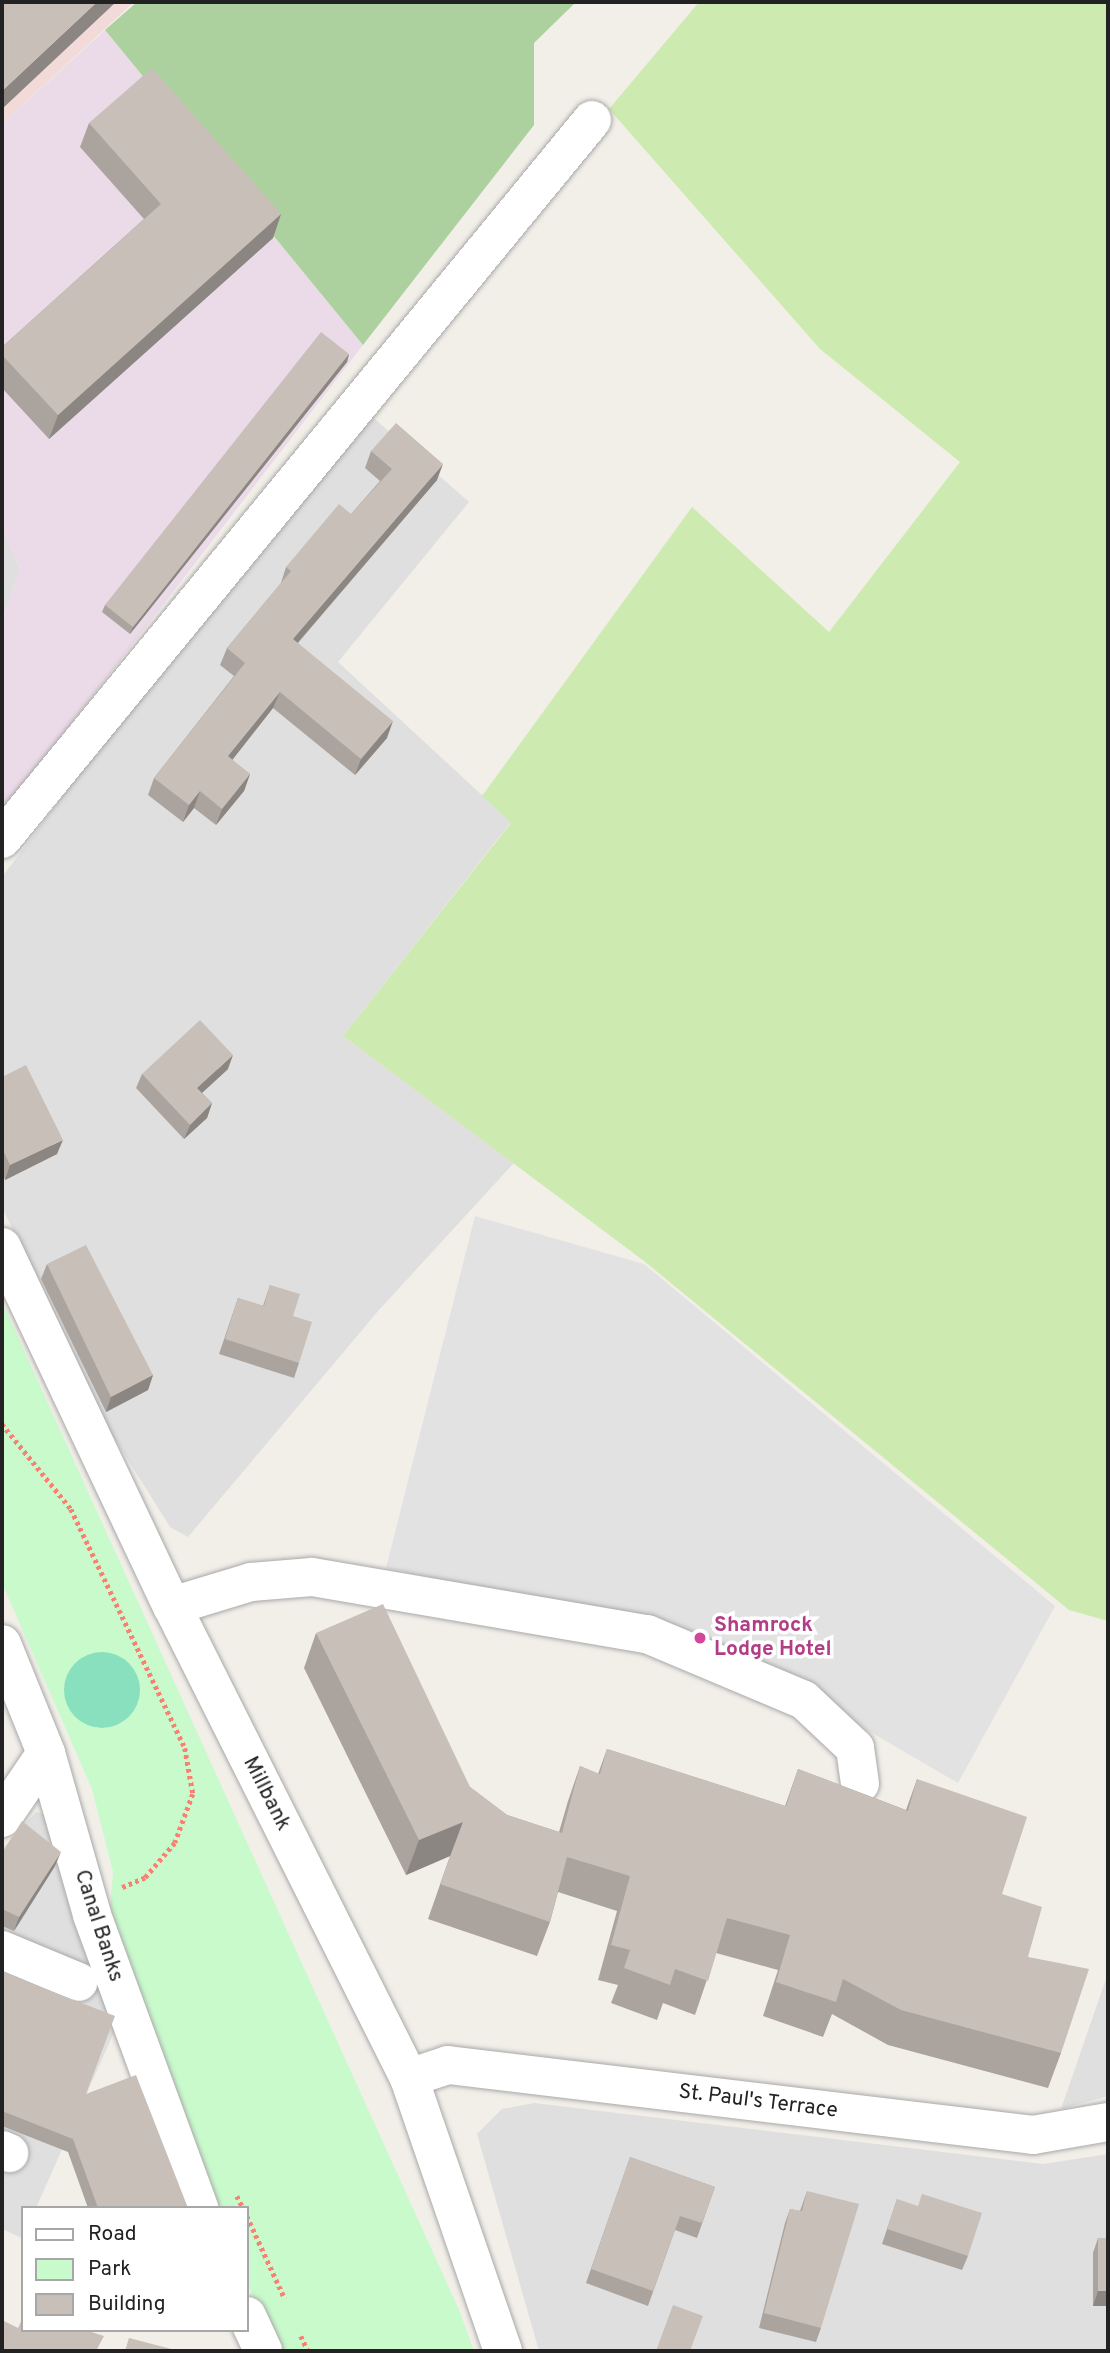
<!DOCTYPE html>
<html>
<head>
<meta charset="utf-8">
<style>
	body { margin:0 }
	#map { position:relative; width:1110px; height:2353px; overflow:hidden; background:#f2efe9; font-family:Overpass,sans-serif }
	div>[style] { position:absolute }
	.residential>* { inset:0; background:#e0dfdf }
	.commercial>* { inset:0; background:#f2dad9 }
	.industrial>* { inset:0; background:#ebdbe8 }
	.grass>* { inset:0; background:#cdebb0 }
	.forest>* { inset:0; background:#add19e }
	.park>* { inset:0; background:#c8facc }
	.pitch>* { inset:0; background:#88e0be }
	.round { border-radius:50% }
	.parking>* { inset:0; background:#e2e2e2 }
	.path>* { height:4.5px; margin-top:-2.25px; transform-origin:0; background:repeating-linear-gradient(90deg,#fa8072 0 3.5px,transparent 0 7px) }
	.roads { filter:drop-shadow(0 0 2px #a9a9a9) drop-shadow(0 0 2px #a9a9a9) }
	.minor>* { height:38px; margin:-19px; padding:0 19px; transform-origin:19px; border-radius:19px; background:#fff }
	.wall>* { inset:0; background:#aba49e }
	.shaded-wall>* { inset:0; background:#8b8681 }
	.building>* { inset:0; background:#c7bfb8 }
	.dots>* { width:19px; height:19px; translate:-50% -50%; box-sizing:border-box; border:4px solid #fff; border-radius:50% }
	span { translate:-50% -50%; white-space:nowrap; text-align:center; line-height:1.15; -webkit-text-stroke:7px #fff; paint-order:stroke }
	.hotel-label { font-size:21px; color:#b23c85; font-weight:700 }
	.left { translate:0 -50%; text-align:left }
	.street-label { font-size:21px; color:#222 }
	.frame { position:absolute; inset:0; border:4px solid #222; pointer-events:none }
	.legend { position:absolute; left:21px; top:2206px; width:228px; height:126px; box-sizing:border-box; background:#fff; border:2px solid #a7a7a7; margin:0; padding:9px 12px; list-style:none; font-size:21px; color:#222 }
	.legend li { display:flex; align-items:center; gap:14px; height:35px }
	.legend b { width:35px; border:2px solid #a7a7a7 }
</style>
</head>
<body>
<div id="map">
	<div class="residential">
		<i style="clip-path:polygon(368px 413px,469px 502px,338px 662px,511px 822px,343px 1036px,514px 1163px,379px 1310px,188px 1537px,170px 1527px,106px 1425px,2px 1207px,2px 877px,154px 675px)"></i>
		<i style="clip-path:polygon(2px 527px,20px 569px,2px 622px)"></i>
		<i style="clip-path:polygon(36px 1812px,47px 1815px,115px 2030px,36px 2208px,23px 2208px,22px 2238px,2px 2229px,2px 1849px)"></i>
		<i style="clip-path:polygon(1108px 1973px,1108px 2096px,1061px 2109px)"></i>
		<i style="clip-path:polygon(534px 2103px,1043px 2164px,1108px 2154px,1108px 2351px,539px 2351px,477px 2134px,502px 2109px)"></i>
	</div>
	<div class="commercial">
		<i style="clip-path:polygon(2px 2px,134px 2px,2px 124px)"></i>
	</div>
	<div class="industrial">
		<i style="clip-path:polygon(105px 30px,363px 345px,2px 814px,2px 622px,20px 569px,2px 527px,2px 124px)"></i>
	</div>
	<div class="grass">
		<i style="clip-path:polygon(699px 2px,1108px 2px,1108px 1621px,1069px 1610px,644px 1261px,343px 1036px,511px 823px,482px 796px,692px 507px,829px 632px,960px 462px,820px 349px,609px 109px)"></i>
	</div>
	<div class="forest">
		<i style="clip-path:polygon(137px 2px,576px 2px,534px 43px,534px 125px,363px 345px,105px 30px)"></i>
	</div>
	<div class="park">
		<i style="clip-path:polygon(evenodd,2px 1302px,460px 2312px,474px 2351px,276px 2351px,247px 2283px,247px 2208px,217px 2208px,110px 1908px,113px 1872px,92px 1789px,2px 1583px,2px 1302px,77px 1662px,124px 1722px,96px 1728px,72px 1713px,64px 1687px,77px 1662px)"></i>
	</div>
	<div class="pitch">
		<i class="round" style="left:64px;top:1652px;width:76px;height:76px"></i>
	</div>
	<div class="parking">
		<i style="clip-path:polygon(475px 1216px,644px 1264px,1055px 1606px,958px 1783px,716px 1642px,386px 1568px)"></i>
	</div>
	<div class="path">
		<i style="left:2px;top:1424px;width:109px;rotate:50.9deg"></i>
		<i style="left:71px;top:1509px;width:265px;rotate:64.5deg"></i>
		<i style="left:185px;top:1748px;width:47px;rotate:80.1deg"></i>
		<i style="left:193px;top:1794px;width:52px;rotate:110.2deg"></i>
		<i style="left:175px;top:1843px;width:46px;rotate:130.6deg"></i>
		<i style="left:145px;top:1878px;width:25px;rotate:157deg"></i>
		<i style="left:237px;top:2196px;width:13px;rotate:63deg"></i>
		<i style="left:247px;top:2216px;width:91px;rotate:65.4deg"></i>
		<i style="left:301px;top:2336px;width:17px;rotate:65deg"></i>
	</div>
	<div class="roads">
		<div class="minor">
			<i style="left:2px;top:839px;width:930px;rotate:-50.63deg"></i>
			<i style="left:2px;top:1247px;width:397px;rotate:64.7deg"></i>
			<i style="left:172px;top:1606px;width:528px;rotate:63.34deg"></i>
			<i style="left:409px;top:2078px;width:289px;rotate:71deg"></i>
			<i style="left:172px;top:1606px;width:83px;rotate:-16.9deg"></i>
			<i style="left:251px;top:1582px;width:61px;rotate:-4.7deg"></i>
			<i style="left:312px;top:1577px;width:340px;rotate:9.7deg"></i>
			<i style="left:647px;top:1634px;width:170px;rotate:22.8deg"></i>
			<i style="left:804px;top:1700px;width:70px;rotate:43.3deg"></i>
			<i style="left:855px;top:1748px;width:36px;rotate:82deg"></i>
			<i style="left:2px;top:1644px;width:118px;rotate:68deg"></i>
			<i style="left:46px;top:1753px;width:168px;rotate:74.1deg"></i>
			<i style="left:92px;top:1915px;width:312px;rotate:69.9deg"></i>
			<i style="left:2px;top:1818px;width:78px;rotate:-55.9deg"></i>
			<i style="left:2px;top:1950px;width:83px;rotate:22.6deg"></i>
			<i style="left:409px;top:2078px;width:41px;rotate:-18.4deg"></i>
			<i style="left:448px;top:2065px;width:589px;rotate:6.82deg"></i>
			<i style="left:1033px;top:2135px;width:76px;rotate:-9.8deg"></i>
			<i style="left:2px;top:2150px;width:8px;rotate:23deg"></i>
			<i style="left:247px;top:2316px;width:38px;rotate:65deg"></i>
		</div>
	</div>
	<div class="wall">
		<i style="clip-path:polygon(89px 123px,281px 214px,273px 238px,49px 439px,2px 388px,2px 347px,144px 219px,80px 147px)"></i>
		<i style="clip-path:polygon(349px 354px,347px 362px,130px 634px,102px 612px,105px 605px)"></i>
		<i style="clip-path:polygon(371px 451px,437px 480px,298px 643px,387px 738px,355px 775px,273px 708px,232px 760px,250px 774px,244px 791px,216px 825px,194px 808px,183px 822px,148px 795px,154px 778px,234px 676px,220px 665px,227px 648px,281px 583px,286px 567px,351px 514px,380px 481px,365px 468px)"></i>
		<i style="clip-path:polygon(228px 1069px,202px 1093px,212px 1103px,207px 1118px,184px 1139px,136px 1088px,142px 1074px)"></i>
		<i style="clip-path:polygon(2px 1077px,57px 1154px,5px 1180px,2px 1173px)"></i>
		<i style="clip-path:polygon(47px 1264px,153px 1375px,148px 1390px,106px 1412px,41px 1279px)"></i>
		<i style="clip-path:polygon(270px 1285px,293px 1316px,299px 1363px,294px 1378px,219px 1354px,238px 1298px,263px 1306px)"></i>
		<i style="clip-path:polygon(316px 1633px,470px 1787px,507px 1815px,559px 1832px,568px 1801px,580px 1766px,598px 1774px,607px 1749px,785px 1806px,798px 1769px,906px 1810px,917px 1779px,1002px 1894px,1028px 1957px,1061px 2053px,1048px 2088px,888px 2045px,832px 2014px,823px 2037px,763px 2016px,778px 1970px,716px 1953px,695px 2015px,663px 2003px,657px 2020px,611px 2003px,618px 1985px,598px 1980px,617px 1911px,558px 1892px,550px 1922px,537px 1956px,428px 1919px,450px 1856px,406px 1875px,304px 1668px)"></i>
		<i style="clip-path:polygon(2px 1853px,55px 1866px,14px 1931px,2px 1926px)"></i>
		<i style="clip-path:polygon(2px 1972px,86px 2094px,188px 2208px,88px 2208px,68px 2152px,2px 2126px)"></i>
		<i style="clip-path:polygon(630px 2157px,715px 2187px,697px 2238px,675px 2230px,648px 2306px,586px 2283px)"></i>
		<i style="clip-path:polygon(807px 2191px,821px 2328px,816px 2342px,759px 2328px,785px 2223px,790px 2209px,800px 2211px)"></i>
		<i style="clip-path:polygon(897px 2199px,968px 2256px,962px 2270px,882px 2244px)"></i>
		<i style="clip-path:polygon(1098px 2238px,1108px 2306px,1093px 2306px,1093px 2253px)"></i>
	</div>
	<div class="shaded-wall">
		<i style="clip-path:polygon(97px 2px,116px 2px,2px 109px,2px 91px)"></i>
		<i style="clip-path:polygon(281px 214px,273px 238px,49px 439px,58px 415px)"></i>
		<i style="clip-path:polygon(349px 354px,347px 362px,130px 634px,133px 627px)"></i>
		<i style="clip-path:polygon(443px 464px,437px 480px,287px 655px,293px 639px)"></i>
		<i style="clip-path:polygon(280px 692px,273px 708px,222px 773px,228px 756px)"></i>
		<i style="clip-path:polygon(393px 721px,387px 738px,355px 775px,361px 759px)"></i>
		<i style="clip-path:polygon(250px 774px,244px 791px,216px 825px,222px 809px)"></i>
		<i style="clip-path:polygon(200px 791px,194px 808px,183px 822px,189px 805px)"></i>
		<i style="clip-path:polygon(233px 1055px,228px 1069px,192px 1102px,197px 1088px)"></i>
		<i style="clip-path:polygon(212px 1103px,207px 1118px,184px 1139px,190px 1125px)"></i>
		<i style="clip-path:polygon(63px 1140px,57px 1154px,5px 1180px,10px 1165px)"></i>
		<i style="clip-path:polygon(153px 1375px,148px 1390px,106px 1412px,111px 1397px)"></i>
		<i style="clip-path:polygon(463px 1822px,450px 1856px,406px 1875px,419px 1840px)"></i>
		<i style="clip-path:polygon(61px 1852px,55px 1866px,14px 1931px,19px 1917px)"></i>
		<i style="clip-path:polygon(1098px 2291px,1108px 2291px,1108px 2306px,1093px 2306px)"></i>
	</div>
	<div class="building">
		<i style="clip-path:polygon(2px 2px,97px 2px,2px 91px)"></i>
		<i style="clip-path:polygon(152px 68px,281px 214px,58px 415px,2px 355px,2px 347px,161px 204px,89px 123px)"></i>
		<i style="clip-path:polygon(321px 332px,349px 354px,133px 627px,105px 605px)"></i>
		<i style="clip-path:polygon(396px 423px,443px 464px,293px 639px,393px 721px,361px 759px,280px 692px,228px 756px,250px 774px,222px 809px,200px 791px,189px 805px,154px 778px,245px 663px,227px 648px,291px 571px,286px 567px,339px 504px,351px 514px,392px 469px,371px 451px)"></i>
		<i style="clip-path:polygon(200px 1020px,233px 1055px,197px 1088px,212px 1103px,190px 1125px,142px 1074px)"></i>
		<i style="clip-path:polygon(26px 1065px,63px 1140px,10px 1165px,2px 1148px,2px 1077px)"></i>
		<i style="clip-path:polygon(86px 1245px,153px 1375px,111px 1397px,47px 1264px)"></i>
		<i style="clip-path:polygon(270px 1285px,300px 1294px,293px 1316px,312px 1322px,299px 1363px,225px 1339px,238px 1298px,264px 1306px)"></i>
		<i style="clip-path:polygon(383px 1604px,470px 1787px,507px 1815px,562px 1833px,580px 1766px,600px 1774px,607px 1749px,786px 1806px,798px 1769px,908px 1811px,917px 1779px,1027px 1817px,1002px 1894px,1042px 1907px,1028px 1957px,1089px 1969px,1061px 2053px,901px 2010px,843px 1979px,836px 2002px,776px 1982px,790px 1935px,727px 1918px,708px 1981px,675px 1969px,670px 1985px,624px 1968px,630px 1950px,611px 1945px,630px 1876px,567px 1857px,550px 1922px,440px 1884px,463px 1822px,419px 1840px,316px 1633px)"></i>
		<i style="clip-path:polygon(22px 1821px,61px 1852px,19px 1917px,2px 1909px,2px 1853px)"></i>
		<i style="clip-path:polygon(2px 1972px,115px 2016px,86px 2094px,136px 2075px,188px 2208px,98px 2208px,73px 2139px,2px 2111px)"></i>
		<i style="clip-path:polygon(630px 2157px,715px 2187px,702px 2223px,680px 2216px,653px 2291px,591px 2269px)"></i>
		<i style="clip-path:polygon(807px 2191px,859px 2204px,821px 2328px,764px 2313px,790px 2209px,802px 2211px)"></i>
		<i style="clip-path:polygon(922px 2194px,982px 2213px,968px 2256px,887px 2229px,897px 2199px,918px 2206px)"></i>
		<i style="clip-path:polygon(1098px 2238px,1108px 2238px,1108px 2291px,1098px 2291px)"></i>
		<i style="clip-path:polygon(673px 2305px,703px 2316px,690px 2351px,656px 2351px)"></i>
		<i style="clip-path:polygon(23px 2317px,23px 2330px,85px 2330px,104px 2336px,96px 2351px,2px 2351px,2px 2320px,18px 2328px)"></i>
		<i style="clip-path:polygon(129px 2338px,179px 2351px,125px 2351px)"></i>
	</div>
	<div class="dots">
		<i style="left:700px;top:1638px;background:#d1479c"></i>
	</div>
	<div class="hotel-label">
		<span class="left" style="left:714px;top:1638px">Shamrock<br>Lodge Hotel</span>
	</div>
	<div class="street-label">
		<span style="left:266px;top:1794px;rotate:63deg">Millbank</span>
		<span style="left:98px;top:1926px;rotate:72deg">Canal Banks</span>
		<span style="left:758px;top:2102px;rotate:7deg">St. Paul's Terrace</span>
	</div>
	<div class="frame"></div>
	<ul class="legend">
	<li><b style="height:9px;background:#fff"></b>Road</li>
	<li><b style="height:19px;background:#c8facc"></b>Park</li>
	<li><b style="height:19px;background:#c7bfb8"></b>Building</li>
	</ul>
</div>
</body>
</html>
